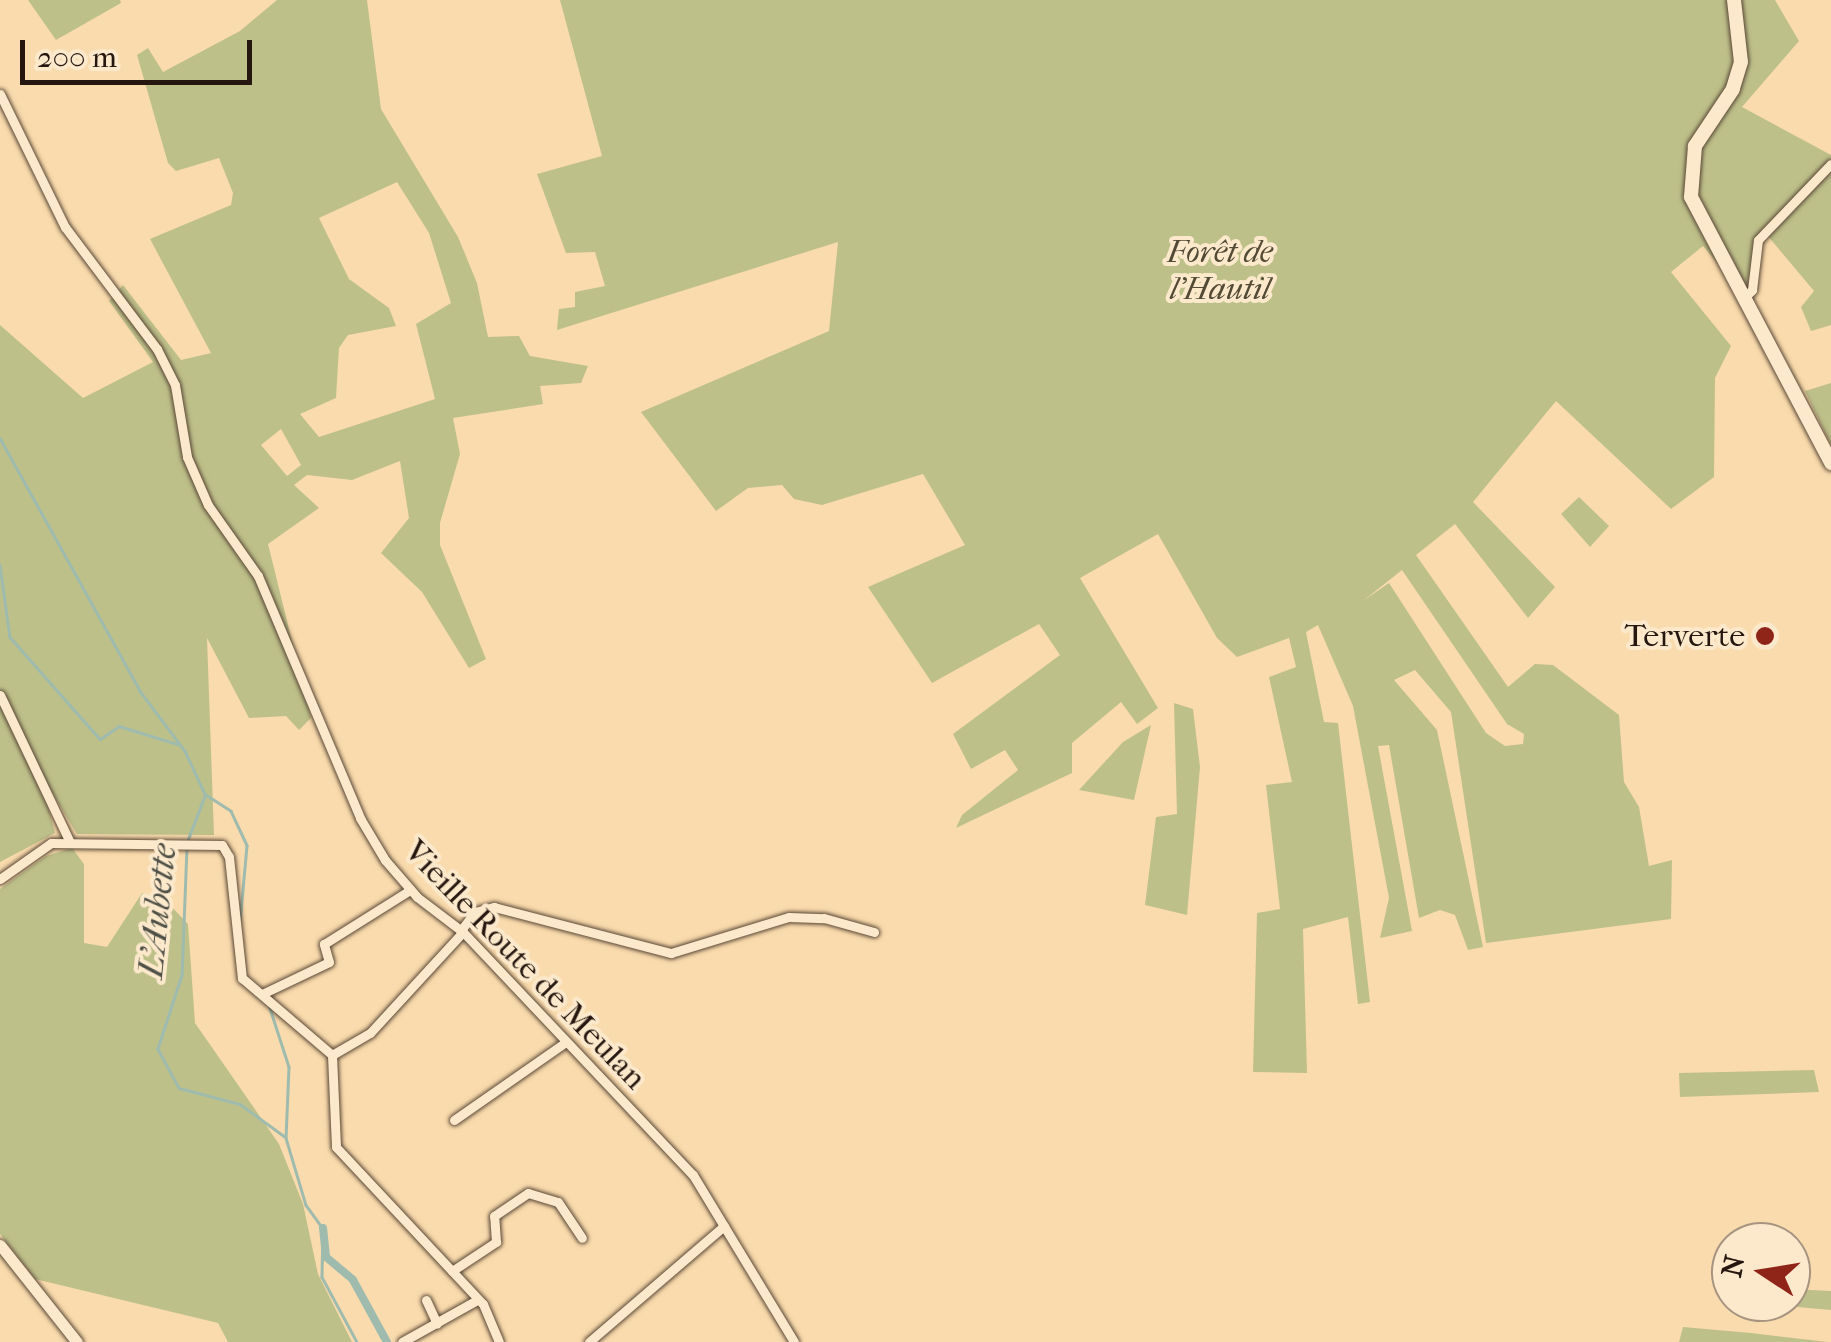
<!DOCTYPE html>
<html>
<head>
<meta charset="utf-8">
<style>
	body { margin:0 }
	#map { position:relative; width:1831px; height:1342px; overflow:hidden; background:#fadbad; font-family:"IM FELL French Canon",serif }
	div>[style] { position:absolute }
	.green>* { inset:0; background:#bec08a }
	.stream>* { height:2.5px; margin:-1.25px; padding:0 1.25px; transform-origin:1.25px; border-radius:1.25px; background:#9ebbae }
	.canal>* { height:8px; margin:-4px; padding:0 4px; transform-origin:4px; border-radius:4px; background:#9ebbae }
	.roads { filter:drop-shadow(0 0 2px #5a4837) drop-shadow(0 0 2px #5a4837) }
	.minor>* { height:9px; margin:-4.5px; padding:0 4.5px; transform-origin:4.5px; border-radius:4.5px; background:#fce8ca }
	.tertiary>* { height:11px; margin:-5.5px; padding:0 5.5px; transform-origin:5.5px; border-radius:5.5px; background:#fce8ca }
	.secondary>* { height:14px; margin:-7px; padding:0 7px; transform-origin:7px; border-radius:7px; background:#fce8ca }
	.dots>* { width:28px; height:28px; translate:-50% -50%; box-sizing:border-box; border:5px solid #fce8ca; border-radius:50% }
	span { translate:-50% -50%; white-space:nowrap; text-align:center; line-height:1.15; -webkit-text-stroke:8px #fce8ca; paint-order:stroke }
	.park-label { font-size:32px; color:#534a35; font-style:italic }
	.poi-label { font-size:32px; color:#251710 }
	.right { translate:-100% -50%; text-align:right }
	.street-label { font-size:32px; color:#251710 }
	.water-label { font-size:35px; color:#4f5047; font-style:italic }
	.north { position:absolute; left:1711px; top:1222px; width:100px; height:100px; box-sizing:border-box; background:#fce8ca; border:2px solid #a69480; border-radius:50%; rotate:282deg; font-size:28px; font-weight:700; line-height:40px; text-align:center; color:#251710 }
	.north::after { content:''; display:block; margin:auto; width:35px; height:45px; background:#8f2418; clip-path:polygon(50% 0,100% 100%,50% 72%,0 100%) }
	.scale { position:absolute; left:20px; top:40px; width:232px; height:45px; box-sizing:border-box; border:5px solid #251710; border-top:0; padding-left:12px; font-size:30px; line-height:35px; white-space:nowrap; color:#251710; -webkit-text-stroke:8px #fce8ca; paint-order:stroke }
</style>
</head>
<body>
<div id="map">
	<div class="green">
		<i style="clip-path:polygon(28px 0,120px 0,121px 3px,56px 40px)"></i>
		<i style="clip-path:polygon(evenodd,277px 0,367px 0,381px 109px,458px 237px,477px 283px,488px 337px,519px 336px,530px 356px,588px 366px,581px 383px,540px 386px,543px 404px,453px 418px,460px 454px,440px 523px,440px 545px,486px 659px,469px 668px,422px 592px,381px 553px,409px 518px,400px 461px,352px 480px,307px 475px,294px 485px,319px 508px,268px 544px,311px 718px,299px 730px,286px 716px,249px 718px,207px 638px,214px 835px,77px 834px,39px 771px,55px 833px,0 862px,0 325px,83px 398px,153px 362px,109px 301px,123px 285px,181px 360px,211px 353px,150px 239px,231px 205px,233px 193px,219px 158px,176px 171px,168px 163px,137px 55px,148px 48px,163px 72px,240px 31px,277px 0,397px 182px,429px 233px,451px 303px,416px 324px,435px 399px,319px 437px,300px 414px,336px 398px,339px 348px,348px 335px,396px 326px,389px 308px,349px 279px,319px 218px,397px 182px,277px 0,281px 429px,301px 465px,287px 476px,261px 445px,281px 429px)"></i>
		<i style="clip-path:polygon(evenodd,560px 0,1775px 0,1799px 41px,1742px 107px,1831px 155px,1831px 325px,1811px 331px,1801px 307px,1814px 291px,1762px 229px,1747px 285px,1734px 283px,1703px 246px,1671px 272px,1731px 346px,1715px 378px,1714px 477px,1671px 509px,1556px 401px,1473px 502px,1555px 587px,1528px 618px,1455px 524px,1416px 555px,1508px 687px,1535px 664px,1553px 665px,1619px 715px,1624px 782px,1639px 807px,1649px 866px,1672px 860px,1671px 919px,1486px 943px,1451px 712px,1415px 670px,1394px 680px,1437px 730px,1483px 947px,1468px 950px,1455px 915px,1440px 910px,1419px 918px,1389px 745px,1378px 746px,1412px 931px,1380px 938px,1389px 898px,1353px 706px,1318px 625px,1306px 632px,1324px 722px,1338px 723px,1370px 1002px,1358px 1004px,1348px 917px,1303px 929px,1307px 1073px,1253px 1072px,1257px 913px,1280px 909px,1266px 785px,1292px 782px,1269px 677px,1296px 667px,1289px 638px,1237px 657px,1217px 638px,1158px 534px,1080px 578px,1158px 708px,1137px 724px,1121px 702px,1072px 743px,1072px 773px,956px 828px,962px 815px,1018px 770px,1005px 750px,971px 769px,953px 734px,1060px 655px,1039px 624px,932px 683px,868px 587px,965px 545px,923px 474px,822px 505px,794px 499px,782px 485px,748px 488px,716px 511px,641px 412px,829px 331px,838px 242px,557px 330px,559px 309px,575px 307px,575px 292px,605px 286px,595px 252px,566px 253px,537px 174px,602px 156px,560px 0,1402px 570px,1507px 724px,1524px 734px,1523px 744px,1505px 746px,1486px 733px,1389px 583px,1363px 601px,1402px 570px)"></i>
		<i style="clip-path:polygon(1831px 383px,1831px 445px,1805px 391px)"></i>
		<i style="clip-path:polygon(1579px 497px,1609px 526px,1590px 547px,1561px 514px)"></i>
		<i style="clip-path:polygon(1174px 703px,1193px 709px,1200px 767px,1187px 915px,1145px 905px,1156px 817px,1177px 814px)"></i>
		<i style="clip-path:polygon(1151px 725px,1134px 800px,1079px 790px,1123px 742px)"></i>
		<i style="clip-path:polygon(72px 848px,84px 864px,84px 943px,107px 947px,142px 893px,166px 901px,188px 924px,195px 1023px,279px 1144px,303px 1204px,318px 1274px,352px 1342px,228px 1342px,218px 1323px,35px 1279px,0 1234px,0 889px,46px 856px)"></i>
		<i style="clip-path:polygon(1814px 1070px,1819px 1092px,1680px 1097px,1679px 1073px)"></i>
		<i style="clip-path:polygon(1791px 1289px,1831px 1291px,1831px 1310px,1740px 1302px,1791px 1302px)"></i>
		<i style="clip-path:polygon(1683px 1327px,1751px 1333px,1828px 1342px,1679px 1342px)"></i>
	</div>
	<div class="stream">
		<i style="left:0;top:438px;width:289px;rotate:61deg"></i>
		<i style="left:140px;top:691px;width:75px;rotate:53.1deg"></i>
		<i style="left:185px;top:751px;width:47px;rotate:65.1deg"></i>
		<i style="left:205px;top:794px;width:31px;rotate:33deg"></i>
		<i style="left:231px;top:811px;width:38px;rotate:65deg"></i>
		<i style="left:247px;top:846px;width:77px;rotate:95.2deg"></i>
		<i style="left:0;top:565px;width:73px;rotate:82.1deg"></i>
		<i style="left:10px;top:637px;width:136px;rotate:48.6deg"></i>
		<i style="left:100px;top:739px;width:23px;rotate:-34deg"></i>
		<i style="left:119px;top:726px;width:61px;rotate:17.2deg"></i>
		<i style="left:188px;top:839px;width:47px;rotate:-68.9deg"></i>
		<i style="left:187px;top:847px;width:128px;rotate:92.2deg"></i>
		<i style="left:182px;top:975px;width:78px;rotate:108deg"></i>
		<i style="left:158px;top:1049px;width:44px;rotate:61.7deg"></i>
		<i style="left:179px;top:1088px;width:63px;rotate:14.7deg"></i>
		<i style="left:240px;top:1104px;width:54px;rotate:36deg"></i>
		<i style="left:269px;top:1005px;width:65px;rotate:72.1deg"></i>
		<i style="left:289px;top:1067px;width:71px;rotate:92.4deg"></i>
		<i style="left:286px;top:1138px;width:70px;rotate:73.4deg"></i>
		<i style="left:306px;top:1205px;width:29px;rotate:54deg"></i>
		<i style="left:323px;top:1228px;width:49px;rotate:91.2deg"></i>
		<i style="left:322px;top:1277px;width:74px;rotate:61.7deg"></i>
	</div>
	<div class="canal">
		<i style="left:323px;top:1228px;width:29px;rotate:84deg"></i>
		<i style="left:326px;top:1257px;width:35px;rotate:40deg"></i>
		<i style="left:353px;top:1280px;width:71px;rotate:61.3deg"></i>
	</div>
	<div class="roads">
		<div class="minor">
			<i style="left:0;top:94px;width:148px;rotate:64deg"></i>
			<i style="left:65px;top:227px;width:153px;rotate:53deg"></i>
			<i style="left:157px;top:349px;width:40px;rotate:63.4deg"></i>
			<i style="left:175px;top:385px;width:73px;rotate:80.5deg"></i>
			<i style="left:187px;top:457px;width:52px;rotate:66.4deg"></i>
			<i style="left:208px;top:505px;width:87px;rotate:54.8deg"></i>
			<i style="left:258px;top:576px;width:263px;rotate:67.1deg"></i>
			<i style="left:360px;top:818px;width:49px;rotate:59.2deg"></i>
			<i style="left:385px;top:860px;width:49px;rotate:49.1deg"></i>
			<i style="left:417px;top:897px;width:58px;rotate:37.3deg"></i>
			<i style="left:463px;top:932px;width:335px;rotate:46.6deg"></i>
			<i style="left:693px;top:1175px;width:195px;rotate:58.8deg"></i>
			<i style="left:1743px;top:299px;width:13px;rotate:-45deg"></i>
			<i style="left:1752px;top:290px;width:50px;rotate:-83.2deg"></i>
			<i style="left:1758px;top:240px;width:105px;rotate:-46.2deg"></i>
			<i style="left:0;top:695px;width:161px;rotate:64.6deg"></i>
			<i style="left:0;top:879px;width:62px;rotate:-35.2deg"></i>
			<i style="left:51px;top:843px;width:171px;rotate:0.7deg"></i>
			<i style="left:222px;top:845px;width:14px;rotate:60deg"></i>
			<i style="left:229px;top:857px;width:122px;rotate:83.9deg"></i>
			<i style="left:242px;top:978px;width:118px;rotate:40.5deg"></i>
			<i style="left:332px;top:1055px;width:92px;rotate:87.5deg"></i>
			<i style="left:336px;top:1147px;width:215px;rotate:46.9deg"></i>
			<i style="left:483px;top:1304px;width:41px;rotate:67.2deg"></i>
			<i style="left:461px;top:930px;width:23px;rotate:-52deg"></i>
			<i style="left:475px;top:912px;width:20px;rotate:-15deg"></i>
			<i style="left:494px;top:907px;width:183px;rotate:14.6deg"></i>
			<i style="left:671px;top:953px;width:123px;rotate:-17deg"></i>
			<i style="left:789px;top:917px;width:35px;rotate:2deg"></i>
			<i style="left:824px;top:918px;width:52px;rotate:15.6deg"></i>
			<i style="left:262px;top:994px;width:74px;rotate:-25.5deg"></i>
			<i style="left:329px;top:962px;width:19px;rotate:-106deg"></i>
			<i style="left:324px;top:944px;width:102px;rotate:-32.1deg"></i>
			<i style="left:332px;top:1055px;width:44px;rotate:-30.1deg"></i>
			<i style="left:370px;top:1033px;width:137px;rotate:-47.4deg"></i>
			<i style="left:454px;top:1120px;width:133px;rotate:-34.9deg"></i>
			<i style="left:452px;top:1271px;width:53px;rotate:-33.4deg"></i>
			<i style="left:496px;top:1242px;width:26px;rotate:-94deg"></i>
			<i style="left:494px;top:1216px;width:41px;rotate:-34.1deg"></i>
			<i style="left:528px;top:1193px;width:31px;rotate:17deg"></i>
			<i style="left:558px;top:1202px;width:43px;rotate:56.3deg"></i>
			<i style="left:426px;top:1300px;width:26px;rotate:65deg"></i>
			<i style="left:402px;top:1342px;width:86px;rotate:-29.2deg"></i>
			<i style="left:589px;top:1342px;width:178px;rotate:-40.7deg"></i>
		</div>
		<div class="tertiary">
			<i style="left:0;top:1245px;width:124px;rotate:51.6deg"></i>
		</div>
		<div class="secondary">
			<i style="left:1734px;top:0;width:62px;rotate:83.6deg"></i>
			<i style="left:1741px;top:62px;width:28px;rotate:107deg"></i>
			<i style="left:1733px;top:89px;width:69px;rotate:123.7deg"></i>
			<i style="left:1695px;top:146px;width:51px;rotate:94.5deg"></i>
			<i style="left:1691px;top:197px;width:301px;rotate:62.2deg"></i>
		</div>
	</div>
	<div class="dots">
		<i style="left:1765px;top:636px;background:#8f2418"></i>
	</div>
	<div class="park-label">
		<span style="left:1220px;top:271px">Forêt de<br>l'Hautil</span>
	</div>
	<div class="poi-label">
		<span class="right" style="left:1745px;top:636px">Terverte</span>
	</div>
	<div class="street-label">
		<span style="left:525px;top:965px;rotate:46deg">Vieille Route de Meulan</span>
	</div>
	<div class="water-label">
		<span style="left:158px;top:911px;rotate:-84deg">L'Aubette</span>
	</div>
	<div class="north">N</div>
	<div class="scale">200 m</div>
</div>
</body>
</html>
